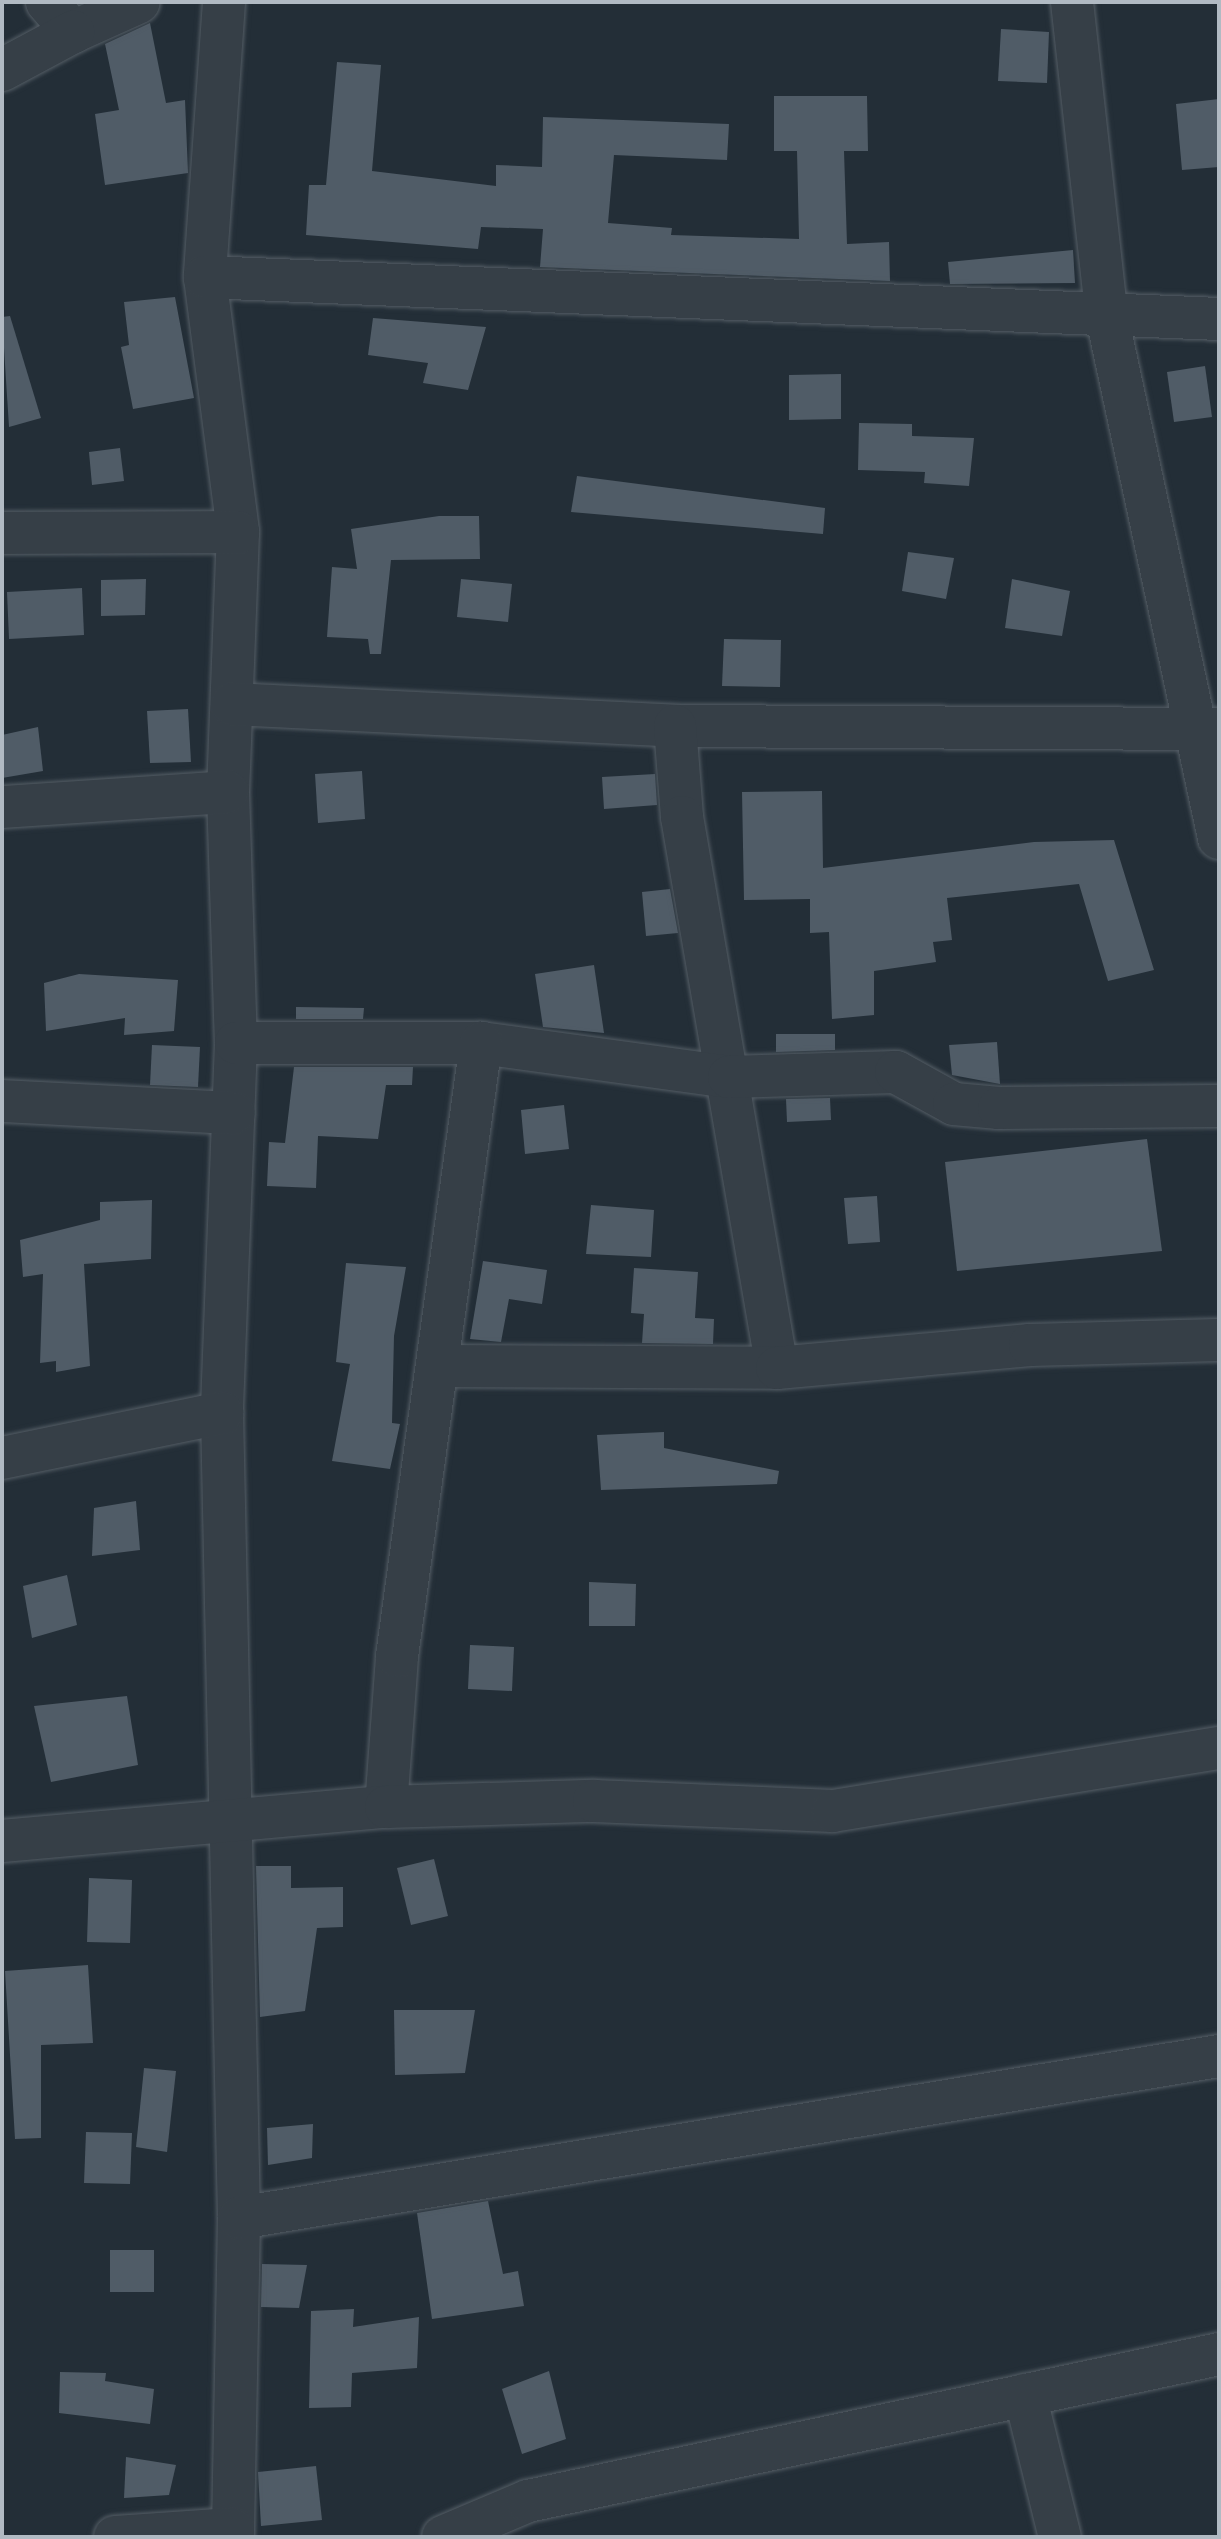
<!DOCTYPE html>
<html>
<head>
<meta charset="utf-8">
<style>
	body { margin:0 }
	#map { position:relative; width:1221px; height:2539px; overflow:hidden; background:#232e37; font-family:"Noto Sans",sans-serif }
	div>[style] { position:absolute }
	.building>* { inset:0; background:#505c67 }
	.roads { filter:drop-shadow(0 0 2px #545d65) drop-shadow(0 0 2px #545d65) }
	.minor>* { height:42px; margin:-21px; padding:0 21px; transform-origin:21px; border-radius:21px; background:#363f47 }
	span { translate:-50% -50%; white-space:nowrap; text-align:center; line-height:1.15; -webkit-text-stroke:6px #1c242c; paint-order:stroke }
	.frame { position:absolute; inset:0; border:4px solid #b1bac3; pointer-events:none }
</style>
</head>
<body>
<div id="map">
	<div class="building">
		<i style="clip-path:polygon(150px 23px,166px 103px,185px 100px,188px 173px,105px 185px,95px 114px,119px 110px,105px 44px)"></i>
		<i style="clip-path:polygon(1001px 29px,1049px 32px,1047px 83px,998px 81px)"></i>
		<i style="clip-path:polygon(337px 62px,381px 65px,372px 171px,496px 186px,496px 165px,542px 167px,543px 117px,729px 124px,727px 160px,614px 155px,608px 223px,672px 228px,671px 235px,799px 239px,797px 151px,774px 151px,774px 96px,867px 96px,868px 151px,844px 151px,847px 244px,889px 242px,890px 281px,540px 267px,543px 229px,481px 227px,478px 249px,306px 235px,309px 185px,326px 185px)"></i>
		<i style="clip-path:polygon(1219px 99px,1219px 167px,1182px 170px,1176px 104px)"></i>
		<i style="clip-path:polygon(1073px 250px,1075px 283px,950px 284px,948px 262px)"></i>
		<i style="clip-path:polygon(175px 297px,194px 398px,133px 409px,121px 347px,129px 345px,124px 302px)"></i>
		<i style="clip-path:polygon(10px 316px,41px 418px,9px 427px,2px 317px)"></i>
		<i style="clip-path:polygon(373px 318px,486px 327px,468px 390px,423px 383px,428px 363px,368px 355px)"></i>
		<i style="clip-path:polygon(1205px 366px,1212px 417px,1174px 422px,1167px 372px)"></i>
		<i style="clip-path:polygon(841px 374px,841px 419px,789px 420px,789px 375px)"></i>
		<i style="clip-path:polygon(859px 423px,912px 424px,912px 436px,974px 438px,969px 486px,924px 483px,925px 472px,858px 470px)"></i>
		<i style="clip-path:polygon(120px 448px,124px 481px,92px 485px,89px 452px)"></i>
		<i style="clip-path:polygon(577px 476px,825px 508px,823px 534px,571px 512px)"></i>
		<i style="clip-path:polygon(439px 516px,479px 516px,480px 559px,391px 560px,381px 654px,370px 654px,368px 639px,327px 637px,332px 567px,357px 569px,351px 529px)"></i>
		<i style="clip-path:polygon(908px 552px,954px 558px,946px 599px,902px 591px)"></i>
		<i style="clip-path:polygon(146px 579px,145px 615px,101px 616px,101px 580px)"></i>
		<i style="clip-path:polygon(461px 579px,512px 584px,508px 622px,457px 617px)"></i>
		<i style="clip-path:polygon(1012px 579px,1070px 591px,1062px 636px,1005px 628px)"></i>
		<i style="clip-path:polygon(82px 588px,84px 635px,9px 639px,7px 592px)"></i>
		<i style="clip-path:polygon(724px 639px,781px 640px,780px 687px,722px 686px)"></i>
		<i style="clip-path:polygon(188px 709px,191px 762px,150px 763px,147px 711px)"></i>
		<i style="clip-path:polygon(38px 727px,43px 771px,2px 778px,2px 735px)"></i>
		<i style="clip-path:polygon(362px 771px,365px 819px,318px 823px,315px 774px)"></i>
		<i style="clip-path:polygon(655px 774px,657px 805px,604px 809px,602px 777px)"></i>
		<i style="clip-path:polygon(822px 791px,823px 868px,1034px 842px,1114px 840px,1154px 970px,1108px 981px,1079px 884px,947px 898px,952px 940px,933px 942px,936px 962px,874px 971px,874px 1015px,832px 1019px,829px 932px,810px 933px,810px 899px,744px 900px,742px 792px)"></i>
		<i style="clip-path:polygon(670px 889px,678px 933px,646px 936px,642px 892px)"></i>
		<i style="clip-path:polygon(594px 965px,604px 1033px,543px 1027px,535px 974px)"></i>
		<i style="clip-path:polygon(79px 974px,178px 980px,174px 1031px,124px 1035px,125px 1018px,46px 1031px,44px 983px)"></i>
		<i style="clip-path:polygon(296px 1007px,364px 1008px,363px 1019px,296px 1019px)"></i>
		<i style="clip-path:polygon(776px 1034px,835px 1034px,835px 1050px,776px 1052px)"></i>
		<i style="clip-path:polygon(997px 1042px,1000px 1084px,952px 1075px,949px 1045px)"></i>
		<i style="clip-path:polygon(152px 1045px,200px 1047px,198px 1087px,150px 1085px)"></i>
		<i style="clip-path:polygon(294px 1067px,413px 1067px,412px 1085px,386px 1085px,378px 1139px,318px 1136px,316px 1188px,267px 1186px,269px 1142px,285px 1143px)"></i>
		<i style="clip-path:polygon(830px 1098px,831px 1120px,787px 1122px,786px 1099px)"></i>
		<i style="clip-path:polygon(564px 1105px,569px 1149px,525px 1154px,521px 1110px)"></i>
		<i style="clip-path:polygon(1147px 1139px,1162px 1251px,957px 1271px,945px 1162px)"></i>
		<i style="clip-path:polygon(877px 1196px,880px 1242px,848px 1244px,844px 1198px)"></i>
		<i style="clip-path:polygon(152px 1200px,151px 1259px,84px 1264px,90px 1366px,56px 1372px,56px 1361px,40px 1363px,43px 1274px,23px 1277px,20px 1240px,100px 1220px,100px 1202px)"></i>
		<i style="clip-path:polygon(591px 1205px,654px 1210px,651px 1257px,586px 1254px)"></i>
		<i style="clip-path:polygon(483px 1261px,547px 1270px,542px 1304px,509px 1299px,501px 1342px,470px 1339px)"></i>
		<i style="clip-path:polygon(346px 1263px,406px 1267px,394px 1336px,392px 1423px,400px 1424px,390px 1469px,332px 1461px,350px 1364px,336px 1362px)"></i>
		<i style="clip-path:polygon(634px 1268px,698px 1272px,695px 1318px,714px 1319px,713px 1344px,642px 1343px,644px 1314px,631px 1313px)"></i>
		<i style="clip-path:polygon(664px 1432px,664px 1448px,779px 1471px,777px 1484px,601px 1490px,597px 1435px)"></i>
		<i style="clip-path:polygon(136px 1501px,140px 1550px,92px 1556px,94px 1508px)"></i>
		<i style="clip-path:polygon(67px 1575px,77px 1625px,32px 1638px,23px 1586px)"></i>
		<i style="clip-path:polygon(589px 1582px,636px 1584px,635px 1626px,589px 1626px)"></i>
		<i style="clip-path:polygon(470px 1645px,514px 1647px,512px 1691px,468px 1689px)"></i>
		<i style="clip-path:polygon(127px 1696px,138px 1765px,51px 1782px,34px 1706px)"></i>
		<i style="clip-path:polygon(434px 1859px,448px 1916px,411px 1925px,397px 1868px)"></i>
		<i style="clip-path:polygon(256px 1866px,291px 1866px,291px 1888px,343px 1887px,343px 1927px,317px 1928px,305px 2011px,260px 2017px)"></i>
		<i style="clip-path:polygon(89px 1878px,132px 1880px,130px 1943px,87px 1942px)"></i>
		<i style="clip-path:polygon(88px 1965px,93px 2043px,41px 2045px,41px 2138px,15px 2139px,5px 1971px)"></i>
		<i style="clip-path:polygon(394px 2010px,475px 2010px,465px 2073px,395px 2075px)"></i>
		<i style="clip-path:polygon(144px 2068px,176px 2071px,167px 2152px,136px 2147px)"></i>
		<i style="clip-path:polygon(313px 2124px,312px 2158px,268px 2165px,267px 2128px)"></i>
		<i style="clip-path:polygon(86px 2132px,132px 2133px,130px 2184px,84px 2183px)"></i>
		<i style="clip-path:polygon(488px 2201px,503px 2274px,518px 2271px,524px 2306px,432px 2319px,417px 2213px)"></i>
		<i style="clip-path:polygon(110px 2250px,154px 2250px,154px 2292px,110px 2292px)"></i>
		<i style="clip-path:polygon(262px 2264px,307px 2265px,299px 2308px,261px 2307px)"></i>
		<i style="clip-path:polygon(354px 2309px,353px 2327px,419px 2317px,417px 2368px,352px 2373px,351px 2407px,309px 2408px,311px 2311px)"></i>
		<i style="clip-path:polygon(549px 2371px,566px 2439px,522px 2454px,502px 2389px)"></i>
		<i style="clip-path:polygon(60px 2372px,106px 2373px,105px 2381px,154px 2389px,150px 2424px,59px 2413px)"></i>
		<i style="clip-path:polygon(126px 2457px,176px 2465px,169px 2495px,124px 2498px)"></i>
		<i style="clip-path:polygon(316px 2466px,322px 2520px,261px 2526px,258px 2472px)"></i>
	</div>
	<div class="roads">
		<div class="minor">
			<i style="left:47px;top:2px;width:40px;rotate:49deg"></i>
			<i style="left:73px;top:32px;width:72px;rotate:-24.4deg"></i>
			<i style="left:224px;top:2px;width:276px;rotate:94deg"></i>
			<i style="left:205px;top:277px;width:257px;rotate:82.6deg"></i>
			<i style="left:238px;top:532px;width:260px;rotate:92.2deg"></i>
			<i style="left:228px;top:792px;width:251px;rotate:88.2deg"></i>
			<i style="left:236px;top:1043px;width:370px;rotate:92.2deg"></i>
			<i style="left:222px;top:1413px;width:805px;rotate:88.79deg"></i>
			<i style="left:239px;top:2218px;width:319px;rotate:91.1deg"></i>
			<i style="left:1072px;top:2px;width:317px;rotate:83.7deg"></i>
			<i style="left:1107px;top:317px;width:533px;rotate:77.87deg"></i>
			<i style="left:2px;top:70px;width:81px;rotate:-28.2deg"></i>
			<i style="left:205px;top:277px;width:1015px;rotate:2.37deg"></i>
			<i style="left:2px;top:533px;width:236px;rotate:-0.2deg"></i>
			<i style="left:232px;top:704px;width:444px;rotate:2.8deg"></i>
			<i style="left:675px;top:726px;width:544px;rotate:0.32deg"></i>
			<i style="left:675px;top:726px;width:91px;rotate:85.6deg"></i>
			<i style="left:682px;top:817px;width:559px;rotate:80.22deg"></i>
			<i style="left:2px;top:807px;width:226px;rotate:-3.8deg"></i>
			<i style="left:236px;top:1043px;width:245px"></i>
			<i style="left:481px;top:1043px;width:250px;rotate:7.8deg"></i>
			<i style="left:729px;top:1077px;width:167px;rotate:-1.7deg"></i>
			<i style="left:896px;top:1072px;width:66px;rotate:28.9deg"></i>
			<i style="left:954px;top:1104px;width:45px;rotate:5.1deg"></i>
			<i style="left:999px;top:1108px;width:220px;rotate:-0.5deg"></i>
			<i style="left:2px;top:1101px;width:232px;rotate:3deg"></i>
			<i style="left:437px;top:1366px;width:340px;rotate:0.3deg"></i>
			<i style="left:777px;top:1368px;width:254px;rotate:-5.2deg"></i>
			<i style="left:1030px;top:1345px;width:189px;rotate:-1.5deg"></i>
			<i style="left:2px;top:1458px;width:225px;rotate:-11.6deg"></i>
			<i style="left:386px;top:1807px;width:151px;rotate:-85.8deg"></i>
			<i style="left:397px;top:1656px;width:619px;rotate:-82.2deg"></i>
			<i style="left:2px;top:1841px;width:386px;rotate:-5.1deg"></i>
			<i style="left:386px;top:1807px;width:208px;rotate:-1.7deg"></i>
			<i style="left:594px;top:1801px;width:239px;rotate:2.4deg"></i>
			<i style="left:833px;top:1811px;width:391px;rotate:-9.3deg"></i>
			<i style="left:239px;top:2218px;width:993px;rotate:-9.39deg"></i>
			<i style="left:1025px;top:2395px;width:146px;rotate:76.2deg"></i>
			<i style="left:115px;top:2537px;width:118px;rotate:-3.9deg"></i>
			<i style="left:443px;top:2537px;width:92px;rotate:-23deg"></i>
			<i style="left:528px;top:2501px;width:706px;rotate:-12.01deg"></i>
		</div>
	</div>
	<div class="frame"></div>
</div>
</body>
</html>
